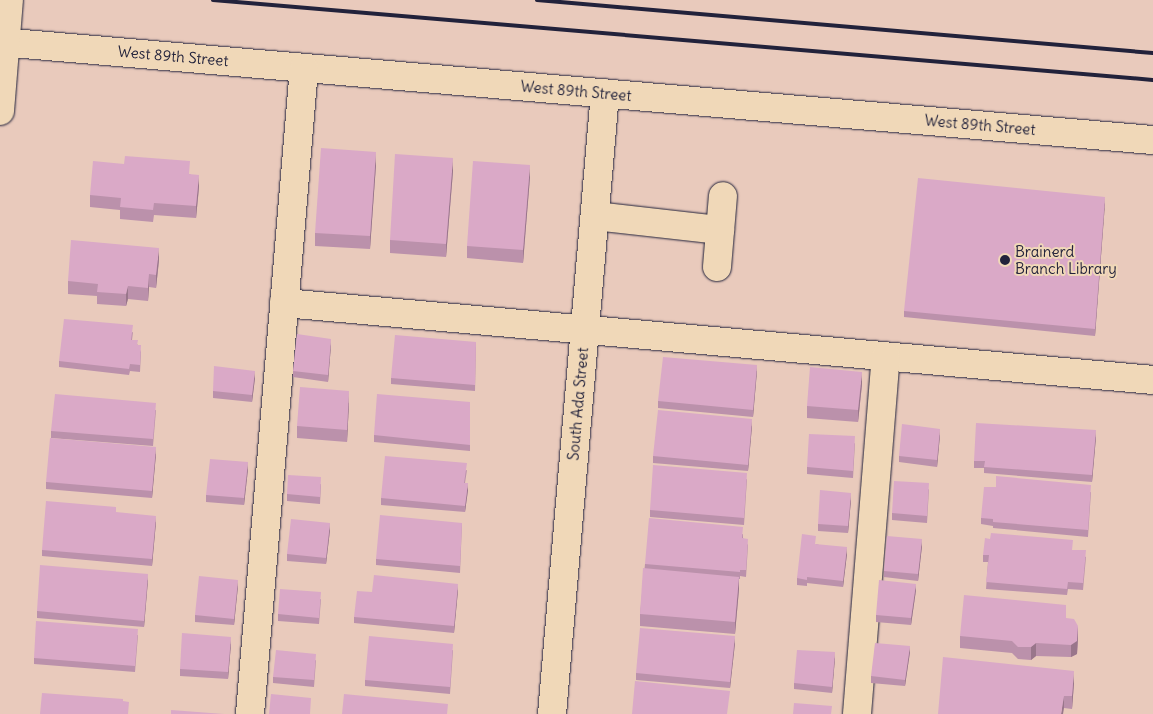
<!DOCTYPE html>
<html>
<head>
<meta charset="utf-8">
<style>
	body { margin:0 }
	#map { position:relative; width:1153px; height:714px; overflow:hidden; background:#e9cabc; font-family:Delius,sans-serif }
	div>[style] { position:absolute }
	.roads { filter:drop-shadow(0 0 1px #22223b) drop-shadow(0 0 1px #22223b) }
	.minor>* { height:28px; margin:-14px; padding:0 14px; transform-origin:14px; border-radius:14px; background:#f0d8b8 }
	.rail>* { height:4px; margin:-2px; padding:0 2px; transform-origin:2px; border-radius:2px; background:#22223b }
	.wall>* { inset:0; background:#bb91ab }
	.shaded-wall>* { inset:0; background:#99768b }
	.building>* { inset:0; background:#daa9c7 }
	.dots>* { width:14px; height:14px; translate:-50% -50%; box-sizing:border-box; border:2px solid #f0d8b8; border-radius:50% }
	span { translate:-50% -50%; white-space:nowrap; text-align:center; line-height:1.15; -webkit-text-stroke:4px #f0d8b8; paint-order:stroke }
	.street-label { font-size:15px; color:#22223b }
	.poi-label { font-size:15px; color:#22223b }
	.left { translate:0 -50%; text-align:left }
</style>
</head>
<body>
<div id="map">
	<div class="roads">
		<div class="minor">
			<i style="left:0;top:42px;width:1157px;rotate:4.86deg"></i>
			<i style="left:0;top:111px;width:111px;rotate:-85.4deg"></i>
			<i style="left:595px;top:216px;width:126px;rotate:6.4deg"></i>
			<i style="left:717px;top:267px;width:71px;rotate:-85.2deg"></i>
			<i style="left:284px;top:303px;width:872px;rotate:5.06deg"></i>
			<i style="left:250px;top:714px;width:648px;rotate:-85.22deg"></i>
			<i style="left:552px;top:714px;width:623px;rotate:-85.12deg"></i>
			<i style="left:857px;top:714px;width:358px;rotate:-85.4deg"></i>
		</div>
	</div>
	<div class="rail">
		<i style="left:213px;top:0;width:943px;rotate:4.86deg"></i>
		<i style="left:537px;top:0;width:618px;rotate:4.92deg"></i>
	</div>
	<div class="wall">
		<i style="clip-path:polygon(376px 165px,370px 249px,315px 246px,315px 233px)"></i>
		<i style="clip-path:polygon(453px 171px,446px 257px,390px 253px,390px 240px)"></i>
		<i style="clip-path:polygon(190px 174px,199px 187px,196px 218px,154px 215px,153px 222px,120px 219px,120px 210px,90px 207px,90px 195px)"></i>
		<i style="clip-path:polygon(530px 177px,523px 263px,467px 258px,467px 246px)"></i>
		<i style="clip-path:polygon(1105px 203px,1095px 336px,904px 317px,904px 311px)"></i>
		<i style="clip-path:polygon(159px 260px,156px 288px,149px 287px,148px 301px,128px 299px,126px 306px,97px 304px,97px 296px,68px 294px,68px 281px)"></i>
		<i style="clip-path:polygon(133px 332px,132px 340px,138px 345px,141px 352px,140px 372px,130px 371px,129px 375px,59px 367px,59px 361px)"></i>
		<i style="clip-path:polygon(476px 342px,475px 391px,391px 384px,391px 378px)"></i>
		<i style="clip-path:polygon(331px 345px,328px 382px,293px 377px,293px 371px)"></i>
		<i style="clip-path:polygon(757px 371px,753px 417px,658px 408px,658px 401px)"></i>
		<i style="clip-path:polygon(255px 378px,252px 402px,213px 398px,213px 391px)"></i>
		<i style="clip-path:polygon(862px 384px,858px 422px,807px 418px,807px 406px)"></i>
		<i style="clip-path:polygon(470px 402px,470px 451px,374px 442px,374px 435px)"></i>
		<i style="clip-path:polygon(349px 403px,347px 442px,297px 438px,297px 426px)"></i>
		<i style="clip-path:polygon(156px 410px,153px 446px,51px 438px,51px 431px)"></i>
		<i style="clip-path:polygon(752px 426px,748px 471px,653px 463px,653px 456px)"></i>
		<i style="clip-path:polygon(940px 435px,937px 467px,899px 462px,899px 456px)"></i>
		<i style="clip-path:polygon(1096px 437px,1092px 482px,984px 473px,984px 468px,974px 468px,974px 461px)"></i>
		<i style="clip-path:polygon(855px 443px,853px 478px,807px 474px,807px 467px)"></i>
		<i style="clip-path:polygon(156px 454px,152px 498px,46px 489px,46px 482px)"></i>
		<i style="clip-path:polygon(248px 469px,244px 505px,206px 502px,206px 495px)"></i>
		<i style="clip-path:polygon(467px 470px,465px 483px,468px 490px,465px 512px,381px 505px,381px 498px)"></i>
		<i style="clip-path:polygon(747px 479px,744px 525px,650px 517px,650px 510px)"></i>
		<i style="clip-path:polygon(321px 484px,320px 504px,287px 501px,287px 494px)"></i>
		<i style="clip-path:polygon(929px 489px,927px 523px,892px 520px,892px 513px)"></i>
		<i style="clip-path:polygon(1091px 492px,1088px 537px,993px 528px,993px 526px,981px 524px,981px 518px)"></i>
		<i style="clip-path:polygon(851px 500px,848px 533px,818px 531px,818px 524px)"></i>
		<i style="clip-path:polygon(156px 522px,152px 566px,42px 556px,42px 550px)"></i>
		<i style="clip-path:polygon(462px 523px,460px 573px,376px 565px,376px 559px)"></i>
		<i style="clip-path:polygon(330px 530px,326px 564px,287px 561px,287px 554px)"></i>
		<i style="clip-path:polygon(743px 534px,743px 538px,748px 545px,746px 577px,740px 576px,740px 579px,739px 579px,739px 589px,735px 634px,640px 626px,640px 614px,645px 564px)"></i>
		<i style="clip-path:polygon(816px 544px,847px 554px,843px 587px,807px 583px,807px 586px,797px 585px,797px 578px)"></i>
		<i style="clip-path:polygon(922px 546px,918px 581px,884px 577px,884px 571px)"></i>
		<i style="clip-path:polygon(1072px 550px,1086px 557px,1083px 590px,1068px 589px,1067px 595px,986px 589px,988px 562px,983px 562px,983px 555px)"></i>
		<i style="clip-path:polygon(148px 580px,144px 627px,37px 618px,37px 611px)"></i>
		<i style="clip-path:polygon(238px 586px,234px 625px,195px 622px,195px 615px)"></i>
		<i style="clip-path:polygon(458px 590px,454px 633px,354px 623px,354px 617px)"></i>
		<i style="clip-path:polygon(916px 590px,911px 625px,876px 622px,876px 615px)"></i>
		<i style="clip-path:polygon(321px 599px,319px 624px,278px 621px,278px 614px)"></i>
		<i style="clip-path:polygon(1066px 618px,1078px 638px,1077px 654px,1071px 657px,1036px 656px,1031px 660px,1018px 659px,1012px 653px,960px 648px,960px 636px)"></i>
		<i style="clip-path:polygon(138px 635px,135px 672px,34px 664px,34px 658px)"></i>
		<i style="clip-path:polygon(735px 643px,730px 688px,636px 680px,636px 673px)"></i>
		<i style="clip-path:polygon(231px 644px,228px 679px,180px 676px,180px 669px)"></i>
		<i style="clip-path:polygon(453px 650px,450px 694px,365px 686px,365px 680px)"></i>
		<i style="clip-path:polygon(910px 652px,905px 686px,871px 683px,871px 676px)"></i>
		<i style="clip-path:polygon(835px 658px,832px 693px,794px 689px,794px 683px)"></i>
		<i style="clip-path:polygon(316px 660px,314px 687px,273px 683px,273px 677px)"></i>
		<i style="clip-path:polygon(1074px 683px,1072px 709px,1064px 708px,938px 714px)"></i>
	</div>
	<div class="shaded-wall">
		<i style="clip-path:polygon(376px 152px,376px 165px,370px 249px,370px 236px)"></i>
		<i style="clip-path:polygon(453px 158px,453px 171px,446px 257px,446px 244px)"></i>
		<i style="clip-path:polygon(530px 165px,530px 177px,523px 263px,523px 250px)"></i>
		<i style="clip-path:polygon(199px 175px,199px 187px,196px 218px,196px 206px)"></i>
		<i style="clip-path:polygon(1105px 197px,1105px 203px,1095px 336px,1095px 329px)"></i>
		<i style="clip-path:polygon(159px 248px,159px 260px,156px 288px,156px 275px)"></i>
		<i style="clip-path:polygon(149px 274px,149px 287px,148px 301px,148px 288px)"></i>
		<i style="clip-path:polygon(128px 286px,128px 299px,126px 306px,126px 294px)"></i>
		<i style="clip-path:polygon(331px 339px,331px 345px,328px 382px,328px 375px)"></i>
		<i style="clip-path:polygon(757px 365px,757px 371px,753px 417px,753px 410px)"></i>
		<i style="clip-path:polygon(255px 371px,255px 378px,252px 402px,252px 395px)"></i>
		<i style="clip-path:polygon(862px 372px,862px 384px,858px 422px,858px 410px)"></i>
		<i style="clip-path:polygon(349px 391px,349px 403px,347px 442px,347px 430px)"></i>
		<i style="clip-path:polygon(752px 419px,752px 426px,748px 471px,748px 465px)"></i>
		<i style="clip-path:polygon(940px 429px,940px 435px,937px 467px,937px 460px)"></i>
		<i style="clip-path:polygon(1096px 430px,1096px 437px,1092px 482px,1092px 475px)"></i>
		<i style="clip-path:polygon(156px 447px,156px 454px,152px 498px,152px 491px)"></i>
		<i style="clip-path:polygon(248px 462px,248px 469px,244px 505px,244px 498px)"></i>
		<i style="clip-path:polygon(468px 483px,468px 490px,465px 512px,465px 506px)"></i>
		<i style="clip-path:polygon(851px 493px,851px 500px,848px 533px,848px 526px)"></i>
		<i style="clip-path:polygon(156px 516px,156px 522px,152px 566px,152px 559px)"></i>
		<i style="clip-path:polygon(330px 523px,330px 530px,326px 564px,326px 558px)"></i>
		<i style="clip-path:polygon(922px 539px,922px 546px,918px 581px,918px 574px)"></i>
		<i style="clip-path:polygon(847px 547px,847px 554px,843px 587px,843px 581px)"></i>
		<i style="clip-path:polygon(148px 574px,148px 580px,144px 627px,144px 621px)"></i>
		<i style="clip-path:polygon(739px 577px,739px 589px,735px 634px,735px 622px)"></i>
		<i style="clip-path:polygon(238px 580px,238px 586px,234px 625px,234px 619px)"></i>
		<i style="clip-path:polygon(458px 584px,458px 590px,454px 633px,454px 626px)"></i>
		<i style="clip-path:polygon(916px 584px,916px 590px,911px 625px,911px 618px)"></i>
		<i style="clip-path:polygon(1078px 626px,1078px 638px,1077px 654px,1071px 657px,1071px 645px)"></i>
		<i style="clip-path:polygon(735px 636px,735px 643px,730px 688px,730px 682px)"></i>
		<i style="clip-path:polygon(231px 637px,231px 644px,228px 679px,228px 672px)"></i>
		<i style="clip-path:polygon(1036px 643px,1036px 656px,1031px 660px,1031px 647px)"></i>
		<i style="clip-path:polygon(910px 646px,910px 652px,905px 686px,905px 680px)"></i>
		<i style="clip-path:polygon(835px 652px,835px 658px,832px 693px,832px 687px)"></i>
		<i style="clip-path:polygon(1074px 671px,1074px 683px,1072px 709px,1072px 696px)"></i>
		<i style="clip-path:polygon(1064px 696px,1064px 708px,1063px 714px,1061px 714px)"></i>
	</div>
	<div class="building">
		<i style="clip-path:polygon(321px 148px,376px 152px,370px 236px,315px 233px)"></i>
		<i style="clip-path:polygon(395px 154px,453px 158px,446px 244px,390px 240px)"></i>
		<i style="clip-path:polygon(125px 156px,190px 161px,189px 174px,199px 175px,196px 206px,154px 203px,153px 210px,120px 207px,121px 198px,90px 195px,93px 161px,124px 164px)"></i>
		<i style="clip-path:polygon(473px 161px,530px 165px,523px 250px,467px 246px)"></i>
		<i style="clip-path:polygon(918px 178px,1105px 197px,1095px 329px,904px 311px)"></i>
		<i style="clip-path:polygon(71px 240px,159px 248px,156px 275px,149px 274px,148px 288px,128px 286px,126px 294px,97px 292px,98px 284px,68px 281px)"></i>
		<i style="clip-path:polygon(64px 319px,133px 325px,131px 340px,138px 340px,137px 345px,141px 345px,140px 365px,130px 364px,129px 369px,59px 361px)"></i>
		<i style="clip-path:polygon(297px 334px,331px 339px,328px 375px,293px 371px)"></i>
		<i style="clip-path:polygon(395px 335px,476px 342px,475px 385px,391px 378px)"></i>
		<i style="clip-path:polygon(663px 357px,757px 365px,753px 410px,658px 401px)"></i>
		<i style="clip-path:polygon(214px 366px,255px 371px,252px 395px,213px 391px)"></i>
		<i style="clip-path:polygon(810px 367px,862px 372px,858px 410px,807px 406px)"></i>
		<i style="clip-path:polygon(300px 387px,349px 391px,347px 430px,297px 426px)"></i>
		<i style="clip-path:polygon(55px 394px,156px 403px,153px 439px,51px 431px)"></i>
		<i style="clip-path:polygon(377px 394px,470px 402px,470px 445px,374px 435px)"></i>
		<i style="clip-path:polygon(658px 410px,752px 419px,748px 465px,653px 456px)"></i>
		<i style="clip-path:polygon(976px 423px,1096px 430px,1092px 475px,984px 467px,985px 461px,974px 461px)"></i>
		<i style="clip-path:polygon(902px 424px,940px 429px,937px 460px,899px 456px)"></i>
		<i style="clip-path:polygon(809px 434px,855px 436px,853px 471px,807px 467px)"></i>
		<i style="clip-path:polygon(50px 438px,156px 447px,152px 491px,46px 482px)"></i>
		<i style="clip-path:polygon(385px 456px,467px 463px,464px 483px,468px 483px,465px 506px,381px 498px)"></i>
		<i style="clip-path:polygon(210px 459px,248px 462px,244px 498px,206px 495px)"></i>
		<i style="clip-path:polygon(653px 465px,747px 473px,744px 518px,650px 510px)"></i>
		<i style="clip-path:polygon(288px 475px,321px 477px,320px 497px,287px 494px)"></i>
		<i style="clip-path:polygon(996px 476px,1091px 485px,1088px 530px,993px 522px,993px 519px,981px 518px,984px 487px,996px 487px)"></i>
		<i style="clip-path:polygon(894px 481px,929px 483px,927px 516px,892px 513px)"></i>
		<i style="clip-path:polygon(820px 490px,851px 493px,848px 526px,818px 524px)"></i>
		<i style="clip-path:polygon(46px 501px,116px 507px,116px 512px,156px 516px,152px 559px,42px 550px)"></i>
		<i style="clip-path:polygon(380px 515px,462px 523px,460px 566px,376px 559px)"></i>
		<i style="clip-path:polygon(649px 518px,743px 527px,742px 538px,748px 539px,746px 570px,740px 570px,740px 572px,645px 564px)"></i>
		<i style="clip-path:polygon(291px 519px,330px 523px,326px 558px,287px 554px)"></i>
		<i style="clip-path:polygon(991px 533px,1073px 540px,1072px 550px,1086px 550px,1083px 583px,1068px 582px,1067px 589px,986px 582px,989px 555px,983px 555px,985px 538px,990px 539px)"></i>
		<i style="clip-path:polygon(802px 534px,816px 536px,815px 544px,847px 547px,843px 581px,807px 577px,807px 580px,797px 578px)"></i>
		<i style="clip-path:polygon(887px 536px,922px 539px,918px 574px,884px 571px)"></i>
		<i style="clip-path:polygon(40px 565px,148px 574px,144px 621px,37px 611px)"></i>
		<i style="clip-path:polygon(643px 568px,739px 577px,735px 622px,640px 614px)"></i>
		<i style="clip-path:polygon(374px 575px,458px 584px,454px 626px,354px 617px,357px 591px,372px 592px)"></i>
		<i style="clip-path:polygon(199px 576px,238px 580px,234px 619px,195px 615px)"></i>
		<i style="clip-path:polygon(879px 580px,916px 584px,911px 618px,876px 615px)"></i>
		<i style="clip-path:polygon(280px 589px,321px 592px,319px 618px,278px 614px)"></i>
		<i style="clip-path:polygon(964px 595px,1066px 605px,1066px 618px,1074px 619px,1078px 626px,1077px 641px,1071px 645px,1036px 643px,1031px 647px,1018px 647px,1012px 641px,960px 636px)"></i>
		<i style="clip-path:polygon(36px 621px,138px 629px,135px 666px,34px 658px)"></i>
		<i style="clip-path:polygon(640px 628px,735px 636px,730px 682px,636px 673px)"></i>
		<i style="clip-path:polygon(182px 633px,231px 637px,228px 672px,180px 669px)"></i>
		<i style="clip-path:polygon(369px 636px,453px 644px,450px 687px,365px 680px)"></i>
		<i style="clip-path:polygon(875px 643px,910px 646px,905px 680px,871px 676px)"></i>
		<i style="clip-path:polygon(276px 650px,316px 654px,314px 680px,273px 677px)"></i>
		<i style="clip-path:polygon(797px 650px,835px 652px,832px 687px,794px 683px)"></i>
		<i style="clip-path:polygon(943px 657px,1074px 671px,1072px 696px,1064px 696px,1061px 714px,1062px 714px,938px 714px)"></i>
		<i style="clip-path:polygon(635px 681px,730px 691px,727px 714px,632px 714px)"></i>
		<i style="clip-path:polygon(42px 693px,123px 699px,123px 701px,129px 702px,128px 714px,40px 714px)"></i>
		<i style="clip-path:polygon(271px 694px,311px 698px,310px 714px,269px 714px)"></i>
		<i style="clip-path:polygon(344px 694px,448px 704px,447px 714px,342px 714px)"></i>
		<i style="clip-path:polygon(794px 703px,832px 706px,831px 714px,793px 714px)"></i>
		<i style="clip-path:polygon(171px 710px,224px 714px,171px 714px)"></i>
	</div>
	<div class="dots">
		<i style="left:1005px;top:260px;background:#22223b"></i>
	</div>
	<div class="street-label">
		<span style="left:173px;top:56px;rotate:5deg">West 89th Street</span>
		<span style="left:576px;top:91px;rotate:5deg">West 89th Street</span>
		<span style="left:980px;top:125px;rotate:5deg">West 89th Street</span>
		<span style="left:578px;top:404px;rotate:-85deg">South Ada Street</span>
	</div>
	<div class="poi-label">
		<span class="left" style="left:1015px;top:260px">Brainerd<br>Branch Library</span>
	</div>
</div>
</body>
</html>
